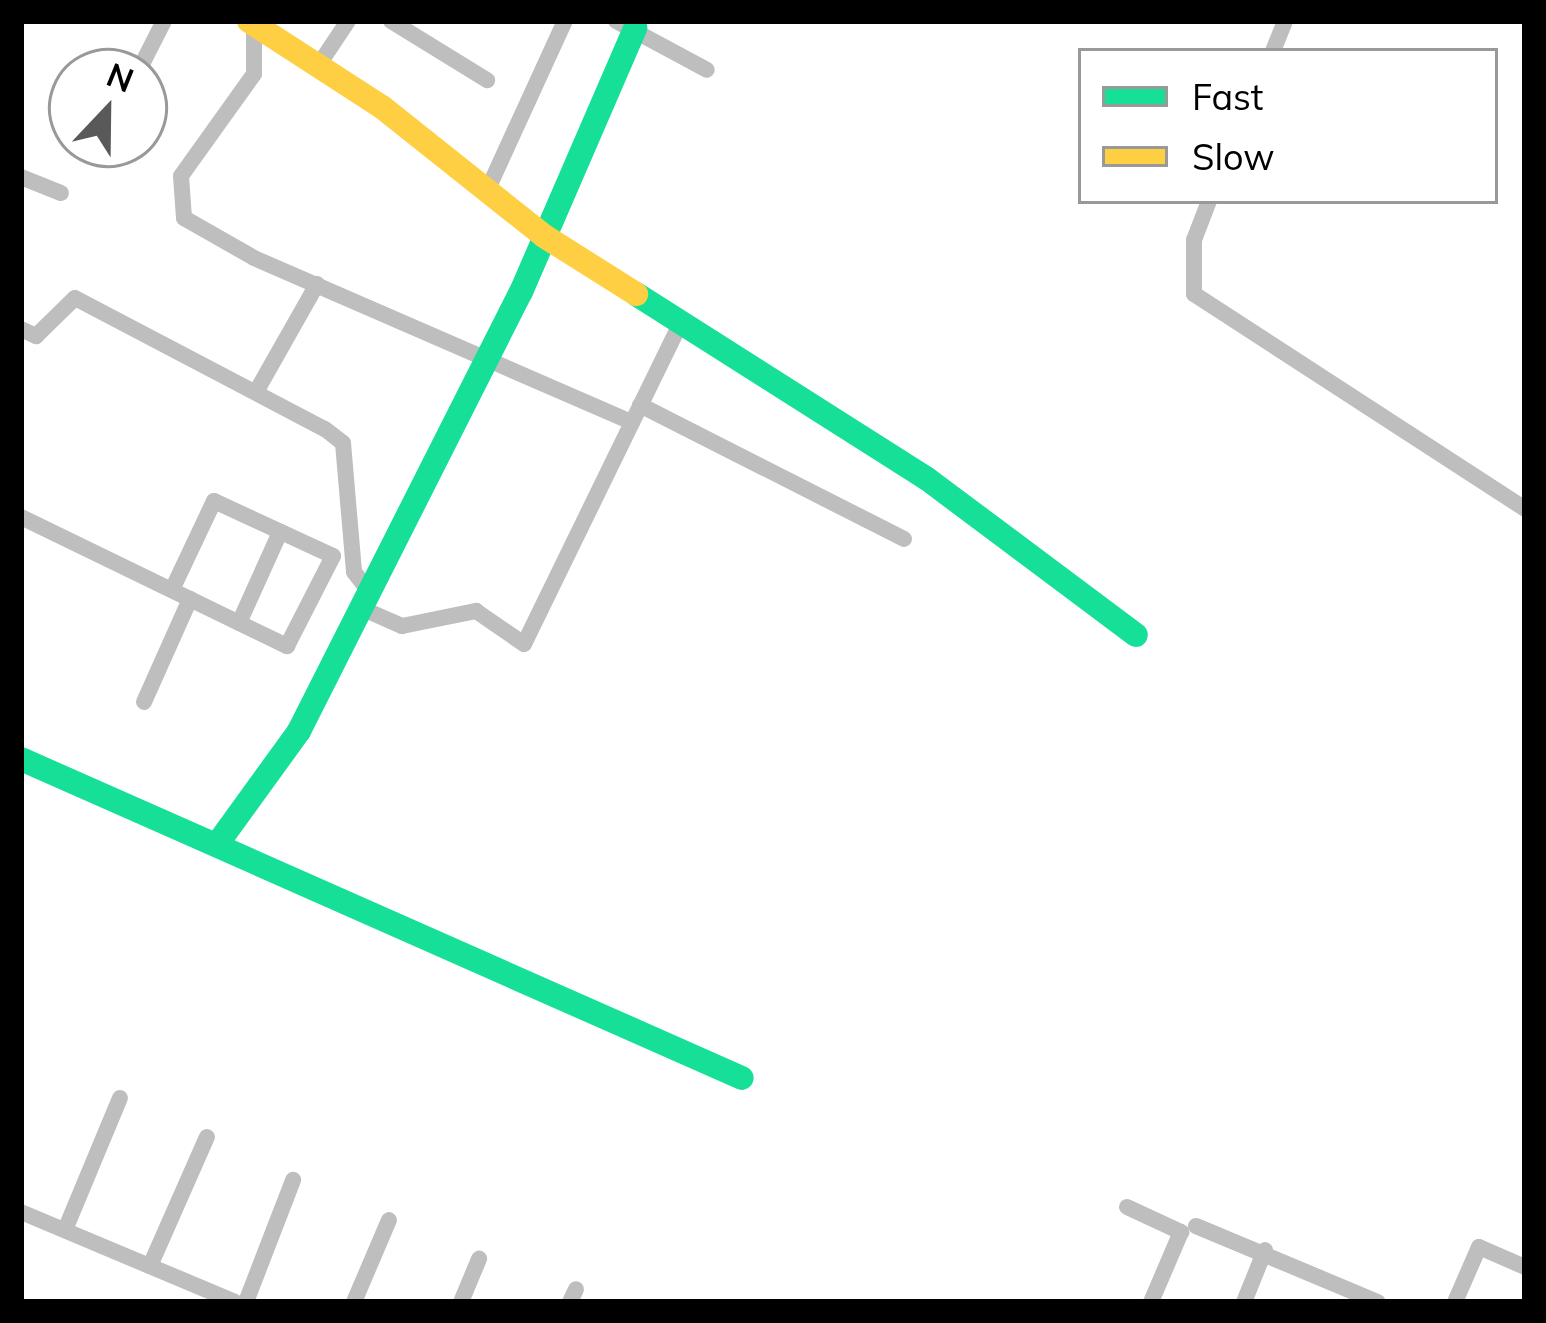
<!DOCTYPE html>
<html>
<head>
<meta charset="utf-8">
<style>
	body { margin:0 }
	#map { position:relative; width:1546px; height:1323px; overflow:hidden; background:#fff; font-family:Mulish,sans-serif }
	div>[style] { position:absolute }
	.street>* { height:16px; margin:-8px; padding:0 8px; transform-origin:8px; border-radius:8px; background:#bebebe }
	.fast>* { height:24px; margin:-12px; padding:0 12px; transform-origin:12px; border-radius:12px; background:#16e098 }
	.slow>* { height:24px; margin:-12px; padding:0 12px; transform-origin:12px; border-radius:12px; background:#ffcf43 }
	span { translate:-50% -50%; white-space:nowrap; text-align:center; line-height:1.15; -webkit-text-stroke:9px #fff; paint-order:stroke }
	.frame { position:absolute; inset:0; border:24px solid #000; pointer-events:none }
	.legend { position:absolute; left:1078px; top:48px; width:420px; height:156px; box-sizing:border-box; background:#fff; border:3px solid #999; margin:0; padding:15px 21px; list-style:none; font-size:36px; color:#000 }
	.legend li { display:flex; align-items:center; gap:24px; height:60px }
	.legend b { width:60px; border:3px solid #999 }
	.north { position:absolute; left:48px; top:48px; width:120px; height:120px; box-sizing:border-box; background:#fff; border:3px solid #999; border-radius:50%; rotate:22deg; font-size:33px; font-weight:700; line-height:48px; text-align:center; color:#000 }
	.north::after { content:''; display:block; margin:auto; width:42px; height:54px; background:#595959; clip-path:polygon(50% 0,100% 100%,50% 72%,0 100%) }
</style>
</head>
<body>
<div id="map">
	<div class="street">
		<i style="left:254px;top:21px;width:53px;rotate:90deg"></i>
		<i style="left:254px;top:74px;width:125px;rotate:125.6deg"></i>
		<i style="left:181px;top:176px;width:42px;rotate:85.9deg"></i>
		<i style="left:184px;top:218px;width:81px;rotate:29.7deg"></i>
		<i style="left:254px;top:258px;width:412px;rotate:23.5deg"></i>
		<i style="left:391px;top:21px;width:113px;rotate:31.6deg"></i>
		<i style="left:616px;top:21px;width:103px;rotate:28.3deg"></i>
		<i style="left:1273px;top:51px;width:32px;rotate:-68deg"></i>
		<i style="left:320px;top:63px;width:50px;rotate:-56.3deg"></i>
		<i style="left:138px;top:72px;width:57px;rotate:-63deg"></i>
		<i style="left:21px;top:177px;width:43px;rotate:21.8deg"></i>
		<i style="left:487px;top:191px;width:187px;rotate:-65.4deg"></i>
		<i style="left:1209px;top:201px;width:42px;rotate:111deg"></i>
		<i style="left:1194px;top:240px;width:54px;rotate:90deg"></i>
		<i style="left:1194px;top:294px;width:395px;rotate:33deg"></i>
		<i style="left:21px;top:329px;width:17px;rotate:25deg"></i>
		<i style="left:36px;top:336px;width:54px;rotate:-44.3deg"></i>
		<i style="left:75px;top:298px;width:282px;rotate:27.7deg"></i>
		<i style="left:325px;top:429px;width:23px;rotate:38deg"></i>
		<i style="left:343px;top:443px;width:129px;rotate:85.1deg"></i>
		<i style="left:354px;top:572px;width:24px;rotate:52deg"></i>
		<i style="left:256px;top:392px;width:124px;rotate:-60.5deg"></i>
		<i style="left:640px;top:405px;width:296px;rotate:26.9deg"></i>
		<i style="left:21px;top:517px;width:296px;rotate:25.9deg"></i>
		<i style="left:287px;top:646px;width:101px;rotate:-62.9deg"></i>
		<i style="left:333px;top:556px;width:131px;rotate:-155.2deg"></i>
		<i style="left:214px;top:501px;width:98px;rotate:115.3deg"></i>
		<i style="left:361px;top:608px;width:45px;rotate:23.7deg"></i>
		<i style="left:402px;top:626px;width:76px;rotate:-11.5deg"></i>
		<i style="left:476px;top:611px;width:58px;rotate:34.5deg"></i>
		<i style="left:524px;top:644px;width:358px;rotate:-64deg"></i>
		<i style="left:239px;top:623px;width:100px;rotate:-65.7deg"></i>
		<i style="left:144px;top:702px;width:113px;rotate:-65.9deg"></i>
		<i style="left:1127px;top:1207px;width:60px;rotate:24.8deg"></i>
		<i style="left:1181px;top:1232px;width:76px;rotate:113.2deg"></i>
		<i style="left:21px;top:1212px;width:232px;rotate:22.8deg"></i>
		<i style="left:1196px;top:1226px;width:197px;rotate:22.7deg"></i>
		<i style="left:65px;top:1230px;width:143px;rotate:-67.4deg"></i>
		<i style="left:150px;top:1266px;width:141px;rotate:-66.2deg"></i>
		<i style="left:246px;top:1302px;width:131px;rotate:-68.9deg"></i>
		<i style="left:354px;top:1302px;width:89px;rotate:-66.9deg"></i>
		<i style="left:461px;top:1302px;width:47px;rotate:-67.3deg"></i>
		<i style="left:570px;top:1302px;width:14px;rotate:-65deg"></i>
		<i style="left:1244px;top:1302px;width:56px;rotate:-68deg"></i>
		<i style="left:1455px;top:1302px;width:60px;rotate:-66.4deg"></i>
		<i style="left:1479px;top:1247px;width:50px;rotate:23.5deg"></i>
	</div>
	<div class="fast">
		<i style="left:636px;top:294px;width:343px;rotate:32.4deg"></i>
		<i style="left:926px;top:478px;width:262px;rotate:36.8deg"></i>
		<i style="left:21px;top:759px;width:788px;rotate:23.87deg"></i>
		<i style="left:218px;top:843px;width:138px;rotate:-54.1deg"></i>
		<i style="left:299px;top:731px;width:492px;rotate:-63.2deg"></i>
		<i style="left:521px;top:292px;width:288px;rotate:-66.6deg"></i>
	</div>
	<div class="slow">
		<i style="left:249px;top:21px;width:158px;rotate:32.9deg"></i>
		<i style="left:382px;top:107px;width:207px;rotate:38.5deg"></i>
		<i style="left:544px;top:236px;width:109px;rotate:32.2deg"></i>
	</div>
	<div class="frame"></div>
	<ul class="legend">
	<li><b style="height:15px;background:#16e098"></b>Fast</li>
	<li><b style="height:15px;background:#ffcf43"></b>Slow</li>
	</ul>
	<div class="north">N</div>
</div>
</body>
</html>
